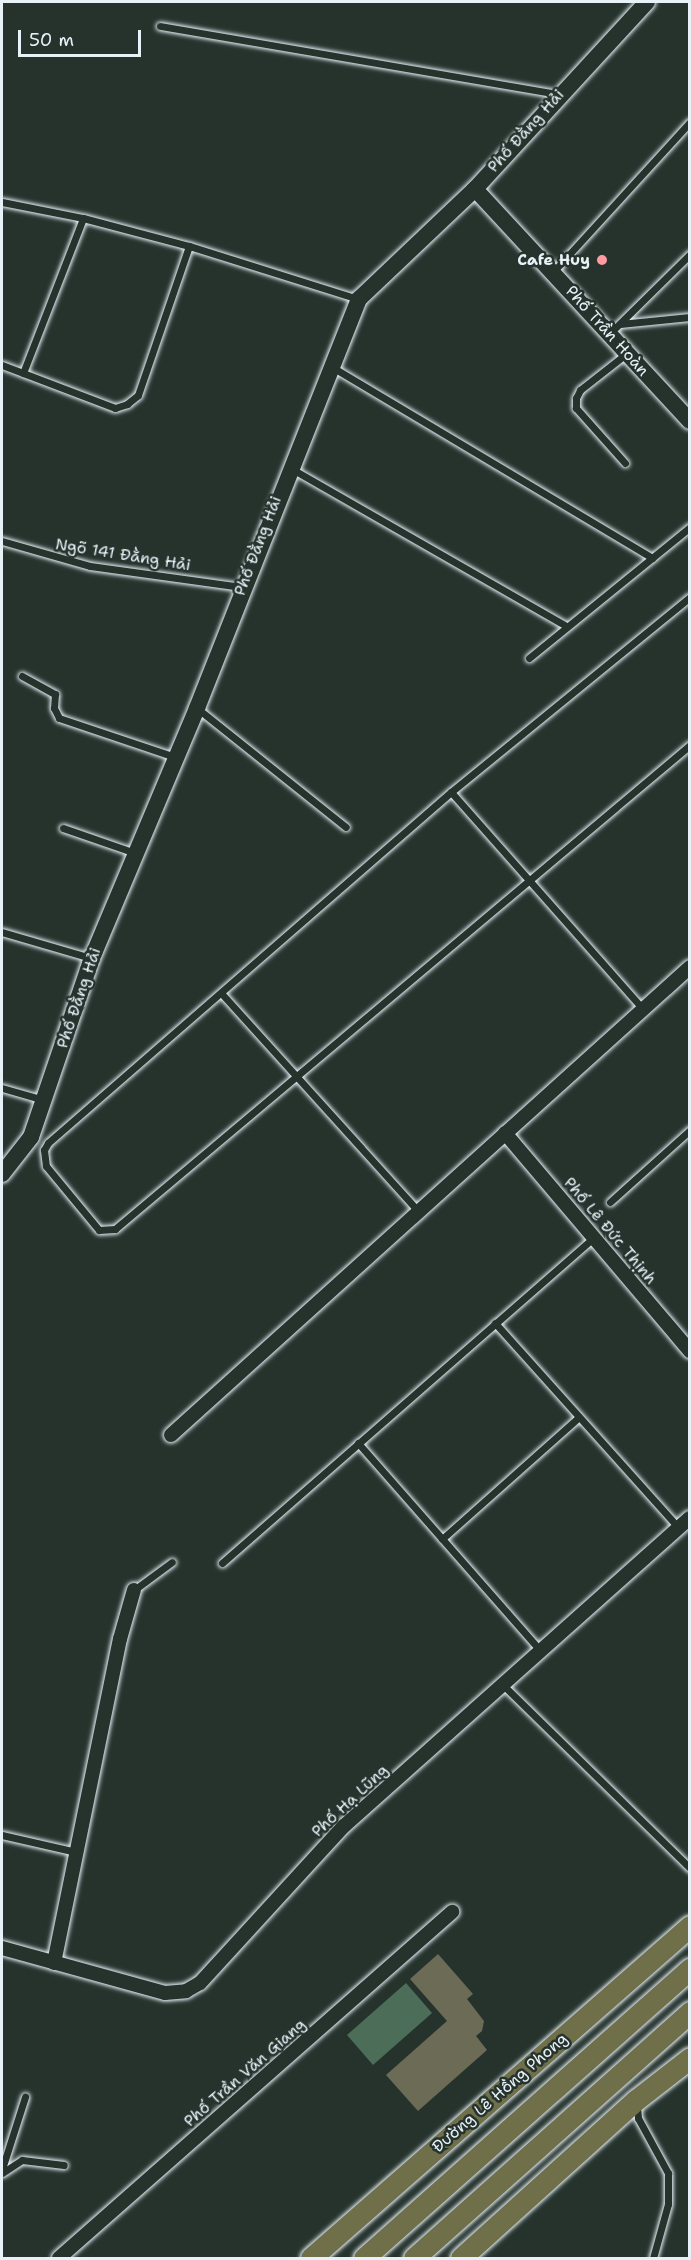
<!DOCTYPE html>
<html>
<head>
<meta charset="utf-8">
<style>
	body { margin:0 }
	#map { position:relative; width:691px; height:2260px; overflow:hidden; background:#26332d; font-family:"Shantell Sans",sans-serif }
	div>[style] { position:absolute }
	.green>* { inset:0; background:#4c6e59 }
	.building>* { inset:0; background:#6c6b56 }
	.roads { filter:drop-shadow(0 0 2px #e8f1f8) drop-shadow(0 0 2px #e8f1f8) }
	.service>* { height:7px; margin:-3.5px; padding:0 3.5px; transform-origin:3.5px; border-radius:3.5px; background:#26332d }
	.minor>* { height:14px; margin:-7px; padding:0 7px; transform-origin:7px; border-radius:7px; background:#26332d }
	.tertiary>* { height:16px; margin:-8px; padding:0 8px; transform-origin:8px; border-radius:8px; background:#26332d }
	.primary>* { height:21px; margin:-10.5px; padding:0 10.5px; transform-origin:10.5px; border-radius:10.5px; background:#6f704a }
	.dots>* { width:16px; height:16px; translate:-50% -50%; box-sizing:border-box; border:3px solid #26332d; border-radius:50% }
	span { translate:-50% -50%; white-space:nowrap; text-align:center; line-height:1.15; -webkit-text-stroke:5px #26332d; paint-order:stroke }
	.street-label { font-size:16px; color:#e8f1f8 }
	.poi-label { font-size:16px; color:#e8f1f8; font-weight:700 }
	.right { translate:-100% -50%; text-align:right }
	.frame { position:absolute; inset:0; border:3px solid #e8f1f8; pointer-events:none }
	.scale { position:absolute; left:18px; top:30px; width:123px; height:27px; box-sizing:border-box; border:3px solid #e8f1f8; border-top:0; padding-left:8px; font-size:18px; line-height:21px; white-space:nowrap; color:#e8f1f8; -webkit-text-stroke:4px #26332d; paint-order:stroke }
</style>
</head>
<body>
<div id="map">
	<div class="green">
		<i style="clip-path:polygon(406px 1983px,432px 2013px,373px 2065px,347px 2035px)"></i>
	</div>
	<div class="building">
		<i style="clip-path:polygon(438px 1954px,473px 1994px,467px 1999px,484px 2021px,482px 2031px,476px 2036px,487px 2050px,418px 2111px,386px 2075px,447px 2021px,410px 1979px)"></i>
	</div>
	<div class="roads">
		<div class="service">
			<i style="left:160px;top:26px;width:405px;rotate:9.7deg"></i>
			<i style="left:2px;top:202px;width:83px;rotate:11.2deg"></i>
			<i style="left:83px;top:218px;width:110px;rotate:14.8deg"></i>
			<i style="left:189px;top:246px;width:177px;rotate:17.4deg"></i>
			<i style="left:553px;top:272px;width:203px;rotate:-47.6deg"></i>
			<i style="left:620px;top:324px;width:70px;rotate:-5.7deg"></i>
			<i style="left:609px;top:334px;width:114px;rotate:-44.6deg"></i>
			<i style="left:2px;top:365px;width:121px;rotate:20.8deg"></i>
			<i style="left:115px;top:408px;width:13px;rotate:-18deg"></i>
			<i style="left:127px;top:404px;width:14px;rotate:-39deg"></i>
			<i style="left:138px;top:395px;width:157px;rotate:-71.1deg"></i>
			<i style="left:332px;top:367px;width:373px;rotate:30.8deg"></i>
			<i style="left:23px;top:373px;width:166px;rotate:-68.8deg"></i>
			<i style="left:625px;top:463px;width:74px;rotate:-131.7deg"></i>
			<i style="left:576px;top:408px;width:10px;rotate:-90deg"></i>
			<i style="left:576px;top:398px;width:9px;rotate:-63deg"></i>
			<i style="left:580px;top:390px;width:60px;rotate:-38.2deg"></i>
			<i style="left:292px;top:469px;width:316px;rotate:29.8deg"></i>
			<i style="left:2px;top:541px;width:91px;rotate:15.9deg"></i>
			<i style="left:90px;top:566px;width:153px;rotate:7.9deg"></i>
			<i style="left:690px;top:597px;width:308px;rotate:140.8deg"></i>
			<i style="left:451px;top:792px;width:534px;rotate:138.95deg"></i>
			<i style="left:48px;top:1143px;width:8px;rotate:120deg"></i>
			<i style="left:44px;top:1150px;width:16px;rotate:83deg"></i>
			<i style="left:46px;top:1166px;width:83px;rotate:50.4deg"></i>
			<i style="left:99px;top:1230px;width:16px;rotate:-4deg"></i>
			<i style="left:115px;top:1229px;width:752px;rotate:-40.09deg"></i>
			<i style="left:529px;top:658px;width:208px;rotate:-39.1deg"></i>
			<i style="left:22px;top:676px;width:38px;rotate:29deg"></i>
			<i style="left:55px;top:694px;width:14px;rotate:94deg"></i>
			<i style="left:54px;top:708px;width:11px;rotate:63deg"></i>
			<i style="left:59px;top:718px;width:122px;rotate:18.6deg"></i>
			<i style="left:198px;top:709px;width:189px;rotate:38.6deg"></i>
			<i style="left:451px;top:792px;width:290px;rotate:48.5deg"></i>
			<i style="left:63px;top:828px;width:76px;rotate:19.1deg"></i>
			<i style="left:2px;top:932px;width:93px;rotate:16.3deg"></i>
			<i style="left:222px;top:994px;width:292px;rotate:47.9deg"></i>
			<i style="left:2px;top:1088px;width:44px;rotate:15.9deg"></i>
			<i style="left:610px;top:1202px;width:108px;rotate:-42deg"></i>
			<i style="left:495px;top:1323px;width:274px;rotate:48.1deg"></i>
			<i style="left:358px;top:1443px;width:277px;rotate:48.7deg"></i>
			<i style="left:442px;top:1539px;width:183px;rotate:-41.7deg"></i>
			<i style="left:222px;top:1563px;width:495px;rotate:-41.2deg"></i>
			<i style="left:134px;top:1590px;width:47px;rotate:-36.4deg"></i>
			<i style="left:503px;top:1685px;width:262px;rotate:44.4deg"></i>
			<i style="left:2px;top:1835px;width:76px;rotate:12.9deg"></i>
			<i style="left:637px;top:2106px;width:12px;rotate:85deg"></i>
			<i style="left:638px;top:2118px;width:63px;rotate:61.4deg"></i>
			<i style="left:668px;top:2173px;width:31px;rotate:90deg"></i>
			<i style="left:668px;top:2204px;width:56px;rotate:105.5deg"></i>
			<i style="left:2px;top:2169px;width:76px;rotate:-72.3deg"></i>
			<i style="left:2px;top:2173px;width:24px;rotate:-33deg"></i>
			<i style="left:22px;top:2160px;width:42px;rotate:6.8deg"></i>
		</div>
		<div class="minor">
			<i style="left:505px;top:1133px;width:286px;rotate:49.7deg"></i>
			<i style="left:171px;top:1435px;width:699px;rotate:-42.04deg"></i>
			<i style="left:2px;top:1948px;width:169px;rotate:15.4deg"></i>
			<i style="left:165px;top:1993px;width:21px;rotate:-5deg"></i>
			<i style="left:186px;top:1991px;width:16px;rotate:-30deg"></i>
			<i style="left:200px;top:1983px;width:213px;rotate:-47.5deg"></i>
			<i style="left:344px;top:1826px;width:463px;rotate:-41.7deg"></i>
			<i style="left:54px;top:1963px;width:331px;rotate:-78.5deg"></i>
			<i style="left:120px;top:1639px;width:51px;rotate:-74.1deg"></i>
			<i style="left:59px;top:2258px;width:524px;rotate:-41.36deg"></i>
		</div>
		<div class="tertiary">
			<i style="left:475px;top:189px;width:316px;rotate:47.2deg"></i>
			<i style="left:2px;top:1174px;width:47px;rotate:-51.9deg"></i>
			<i style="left:31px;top:1137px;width:189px;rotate:-71.2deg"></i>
			<i style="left:92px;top:958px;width:271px;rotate:-67.2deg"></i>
			<i style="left:197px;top:708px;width:440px;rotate:-68.4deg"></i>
			<i style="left:359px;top:299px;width:160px;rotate:-43.5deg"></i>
			<i style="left:475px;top:189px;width:254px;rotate:-47.4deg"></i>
		</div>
		<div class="primary">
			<i style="left:311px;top:2258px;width:504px;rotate:-41.22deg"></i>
			<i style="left:364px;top:2258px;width:436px;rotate:-41.6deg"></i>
			<i style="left:414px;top:2258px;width:370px;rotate:-41.7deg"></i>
			<i style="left:461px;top:2258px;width:236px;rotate:-42.1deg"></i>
			<i style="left:636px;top:2100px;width:68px;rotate:-37.9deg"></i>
		</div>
	</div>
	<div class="dots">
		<i style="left:602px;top:260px;background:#ff9aa2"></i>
	</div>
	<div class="street-label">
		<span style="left:526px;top:131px;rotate:-48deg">Phố Đằng Hải</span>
		<span style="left:607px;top:331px;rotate:48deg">Phố Trần Hoàn</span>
		<span style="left:258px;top:546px;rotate:-69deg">Phố Đằng Hải</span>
		<span style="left:123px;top:555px;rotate:9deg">Ngõ 141 Đằng Hải</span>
		<span style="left:79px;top:998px;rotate:-71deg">Phố Đằng Hải</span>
		<span style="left:610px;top:1231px;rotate:50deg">Phố Lê Đức Thịnh</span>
		<span style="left:350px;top:1801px;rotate:-43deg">Phố Hạ Lũng</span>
		<span style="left:245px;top:2073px;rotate:-41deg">Phố Trần Văn Giang</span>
		<span style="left:500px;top:2093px;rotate:-41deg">Đường Lê Hồng Phong</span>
	</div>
	<div class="poi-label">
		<span class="right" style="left:590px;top:260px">Cafe Huy</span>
	</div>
	<div class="frame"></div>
	<div class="scale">50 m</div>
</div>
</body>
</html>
